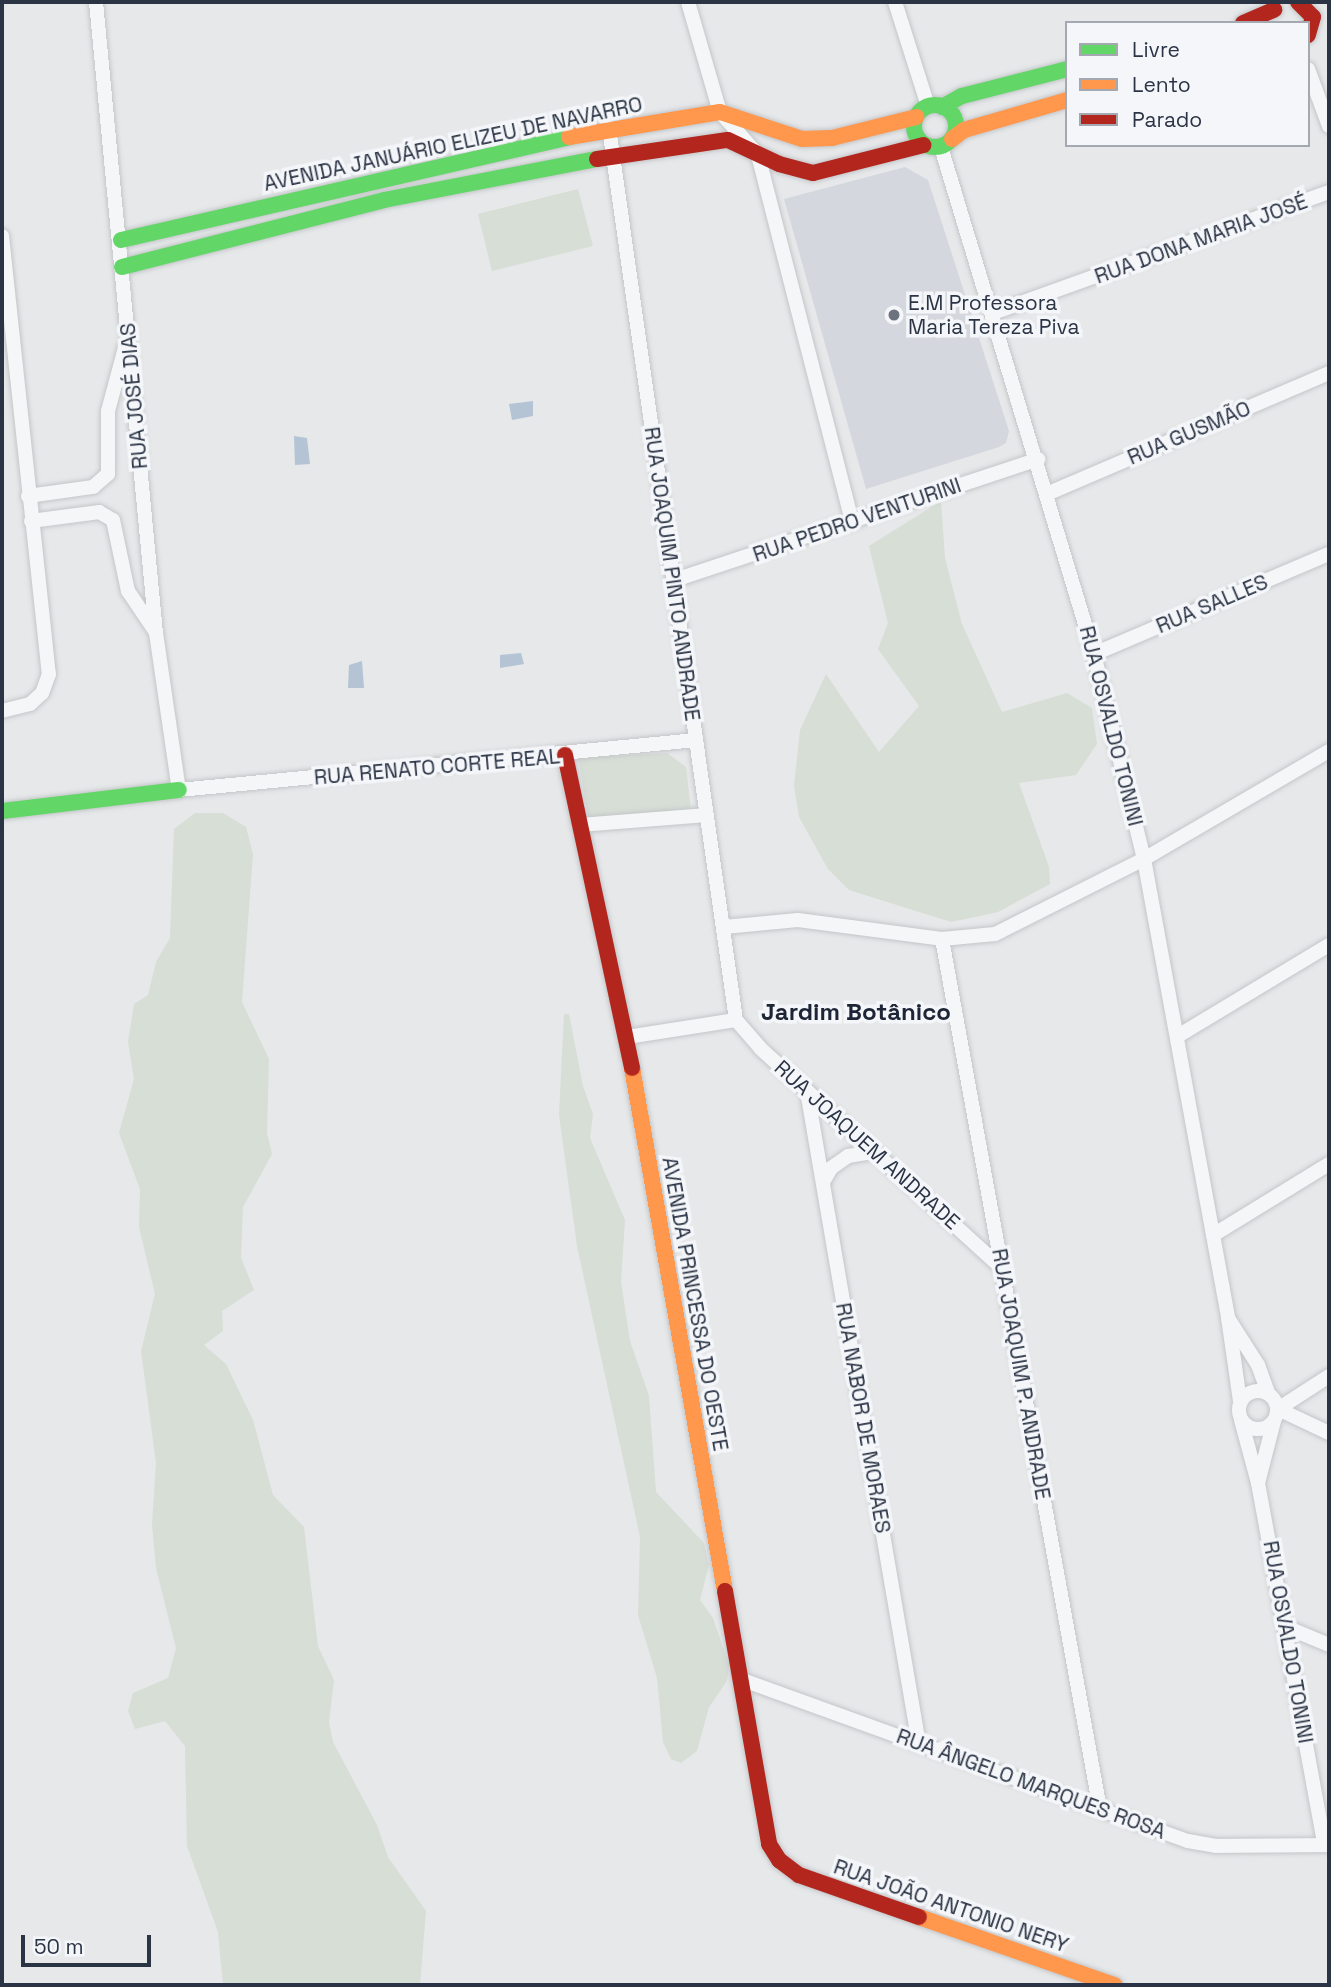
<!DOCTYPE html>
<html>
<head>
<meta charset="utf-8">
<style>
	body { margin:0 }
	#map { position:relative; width:1331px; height:1987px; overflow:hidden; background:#e6e8ea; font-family:"Space Grotesk",sans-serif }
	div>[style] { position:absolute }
	.built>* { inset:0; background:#d4d7dd }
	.green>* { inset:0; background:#d6ded6 }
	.water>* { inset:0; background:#b4c4d5 }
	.roads { filter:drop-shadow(0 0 2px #c4c6c8) drop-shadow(0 0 2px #c4c6c8) }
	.street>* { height:14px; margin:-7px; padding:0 7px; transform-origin:7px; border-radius:7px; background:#f5f6f7 }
	.street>.ring { margin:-7px; padding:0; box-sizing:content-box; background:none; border:14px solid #f5f6f7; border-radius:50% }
	.fast>* { height:16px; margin:-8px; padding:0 8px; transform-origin:8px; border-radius:8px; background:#63d668 }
	.fast>.ring { margin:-8px; padding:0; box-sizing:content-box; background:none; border:16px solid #63d668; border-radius:50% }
	.slow>* { height:16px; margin:-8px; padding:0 8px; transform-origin:8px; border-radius:8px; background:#ff974d }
	.jam>* { height:16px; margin:-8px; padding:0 8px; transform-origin:8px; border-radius:8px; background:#b3261e }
	.dots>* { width:19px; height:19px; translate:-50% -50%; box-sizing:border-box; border:4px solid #f4f6f9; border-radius:50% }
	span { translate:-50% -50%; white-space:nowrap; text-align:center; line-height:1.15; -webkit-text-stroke:7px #f4f6f9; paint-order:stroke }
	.street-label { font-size:21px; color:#2b3445 }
	.poi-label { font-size:21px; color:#2b3445 }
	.left { translate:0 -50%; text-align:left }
	.quarter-label { font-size:24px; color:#1d2536; font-weight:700 }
	.frame { position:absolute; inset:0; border:4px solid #2b3445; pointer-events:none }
	.legend { position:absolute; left:1065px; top:21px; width:245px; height:126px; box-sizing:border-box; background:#f4f6f9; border:2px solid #a4a8b1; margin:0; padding:9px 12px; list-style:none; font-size:21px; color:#2b3445 }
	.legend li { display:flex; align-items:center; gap:14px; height:35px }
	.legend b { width:35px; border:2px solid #a4a8b1 }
	.scale { position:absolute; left:21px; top:1935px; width:130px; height:32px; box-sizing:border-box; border:4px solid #2b3445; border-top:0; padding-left:9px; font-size:21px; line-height:24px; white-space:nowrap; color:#2b3445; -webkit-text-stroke:5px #f4f6f9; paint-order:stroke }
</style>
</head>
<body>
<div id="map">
	<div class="built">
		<i style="clip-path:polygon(905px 167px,928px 180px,1009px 431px,1006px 443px,999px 447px,866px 489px,784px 199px)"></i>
	</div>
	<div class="green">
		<i style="clip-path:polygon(578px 189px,593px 246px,492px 271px,478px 214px)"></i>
		<i style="clip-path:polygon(941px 501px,945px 558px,962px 624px,1002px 712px,1067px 693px,1092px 708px,1097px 744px,1076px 775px,1019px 783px,1049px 867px,1050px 884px,998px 912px,951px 922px,849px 890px,828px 869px,799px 817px,794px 786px,800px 730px,826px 674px,879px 752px,919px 706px,878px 649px,888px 623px,869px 546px)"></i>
		<i style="clip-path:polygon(667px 753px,686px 767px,691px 810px,589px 820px,578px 758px)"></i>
		<i style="clip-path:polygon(195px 813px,223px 813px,246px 827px,253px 854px,242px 1002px,269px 1059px,267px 1133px,272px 1154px,243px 1207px,241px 1258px,254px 1290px,222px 1311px,223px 1331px,204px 1345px,226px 1364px,253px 1420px,273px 1495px,304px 1527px,318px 1646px,334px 1680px,329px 1722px,333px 1742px,377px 1825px,388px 1857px,426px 1911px,420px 1985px,223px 1985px,218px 1932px,187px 1846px,185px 1746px,165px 1721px,135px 1729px,128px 1711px,133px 1693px,168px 1678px,176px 1648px,156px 1568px,152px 1524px,156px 1463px,141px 1351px,155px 1294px,139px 1227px,140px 1189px,119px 1133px,134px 1079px,128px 1042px,134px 1004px,148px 995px,156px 962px,170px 938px,174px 829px)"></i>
		<i style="clip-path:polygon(564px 1014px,569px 1014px,583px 1086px,593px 1114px,590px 1138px,625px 1220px,621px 1282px,630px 1341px,649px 1396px,656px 1492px,704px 1543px,709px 1565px,700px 1600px,713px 1618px,729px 1665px,727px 1681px,709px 1707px,697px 1751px,681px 1763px,671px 1759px,663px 1742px,657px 1678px,638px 1615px,640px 1537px,577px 1246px,559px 1115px)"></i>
	</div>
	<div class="water">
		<i style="clip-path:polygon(533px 401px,533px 416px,512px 420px,509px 404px)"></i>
		<i style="clip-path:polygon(294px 436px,307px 438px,310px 464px,295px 465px)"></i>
		<i style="clip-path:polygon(521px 653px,524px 664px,500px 668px,500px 655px)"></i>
		<i style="clip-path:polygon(362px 661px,364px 688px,348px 688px,349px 665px)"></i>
	</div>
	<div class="roads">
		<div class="street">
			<i style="left:96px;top:2px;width:634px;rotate:84.57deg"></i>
			<i style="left:156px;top:633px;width:159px;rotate:81.7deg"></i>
			<i style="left:179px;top:790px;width:519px;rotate:-5.52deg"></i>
			<i style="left:688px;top:2px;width:115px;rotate:73.8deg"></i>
			<i style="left:720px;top:112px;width:57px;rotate:48.5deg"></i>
			<i style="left:758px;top:155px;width:379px;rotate:75.6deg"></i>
			<i style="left:895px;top:2px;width:109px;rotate:72.4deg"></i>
			<i style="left:1308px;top:69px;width:61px;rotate:69.8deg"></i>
			<i style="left:609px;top:128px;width:901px;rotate:81.9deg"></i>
			<i style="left:941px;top:147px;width:530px;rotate:73.21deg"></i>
			<i style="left:1094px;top:654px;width:211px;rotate:76.3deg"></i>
			<i style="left:1144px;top:859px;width:467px;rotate:79.6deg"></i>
			<i style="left:2px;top:236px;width:441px;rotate:83.9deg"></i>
			<i style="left:49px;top:674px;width:20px;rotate:110deg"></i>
			<i style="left:42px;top:693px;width:16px;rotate:137deg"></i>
			<i style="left:30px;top:704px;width:29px;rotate:166deg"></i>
			<i style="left:993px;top:313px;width:357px;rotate:-19.8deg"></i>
			<i style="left:1049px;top:493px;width:305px;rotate:-23.2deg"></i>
			<i style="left:28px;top:496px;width:66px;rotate:-7.9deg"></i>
			<i style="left:93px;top:487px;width:20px;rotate:-41deg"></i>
			<i style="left:108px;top:474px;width:63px;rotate:-90deg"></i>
			<i style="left:108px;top:411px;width:69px;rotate:-75deg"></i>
			<i style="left:31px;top:521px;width:69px;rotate:-7.5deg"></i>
			<i style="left:99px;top:512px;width:16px;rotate:30deg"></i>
			<i style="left:113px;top:520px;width:73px;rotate:78.1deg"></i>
			<i style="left:128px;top:591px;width:48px;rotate:56deg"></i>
			<i style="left:675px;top:580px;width:383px;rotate:-18.4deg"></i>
			<i style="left:1094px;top:654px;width:255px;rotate:-23.1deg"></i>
			<i style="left:580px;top:825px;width:127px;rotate:-4.5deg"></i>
			<i style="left:724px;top:927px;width:74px;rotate:-5.4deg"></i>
			<i style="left:798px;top:920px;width:145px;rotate:7.5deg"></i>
			<i style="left:942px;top:939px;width:53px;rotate:-5.4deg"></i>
			<i style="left:995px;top:934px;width:167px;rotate:-26.7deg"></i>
			<i style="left:1144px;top:859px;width:214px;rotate:-30.3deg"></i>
			<i style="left:942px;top:939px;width:884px;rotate:79.71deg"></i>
			<i style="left:736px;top:1020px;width:38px;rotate:49deg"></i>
			<i style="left:761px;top:1049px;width:326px;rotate:42.3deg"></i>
			<i style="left:1178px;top:1036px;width:176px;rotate:-31.1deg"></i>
			<i style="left:627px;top:1037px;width:110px;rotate:-8.9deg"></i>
			<i style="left:807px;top:1091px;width:663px;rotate:80.27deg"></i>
			<i style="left:823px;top:1182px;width:16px;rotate:-60deg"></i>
			<i style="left:831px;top:1168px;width:21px;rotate:-35deg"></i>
			<i style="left:848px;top:1156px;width:26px;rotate:-9deg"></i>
			<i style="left:1213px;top:1235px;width:136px;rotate:-31.5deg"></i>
			<i class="ring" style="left:1239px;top:1391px;width:24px;height:24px"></i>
			<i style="left:1240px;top:1401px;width:84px;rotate:-98.2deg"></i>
			<i style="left:1228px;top:1318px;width:56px;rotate:57.4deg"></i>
			<i style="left:1258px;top:1365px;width:30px;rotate:70deg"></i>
			<i style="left:1278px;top:1409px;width:61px;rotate:-32.9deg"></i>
			<i style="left:1278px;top:1409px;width:56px;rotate:25.2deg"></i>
			<i style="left:1241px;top:1420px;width:65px;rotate:74.9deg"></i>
			<i style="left:1258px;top:1483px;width:64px;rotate:-75.5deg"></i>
			<i style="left:1258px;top:1483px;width:365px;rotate:79.6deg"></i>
			<i style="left:1286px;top:1627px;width:47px;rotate:22.7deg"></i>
			<i style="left:740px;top:1679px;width:476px;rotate:19.9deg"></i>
			<i style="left:1188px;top:1841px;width:28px;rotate:10deg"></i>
			<i style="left:1216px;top:1846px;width:113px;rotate:-0.5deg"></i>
		</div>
		<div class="fast">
			<i class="ring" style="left:914px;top:105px;width:26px;height:26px"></i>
			<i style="left:942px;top:107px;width:23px;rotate:-29deg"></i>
			<i style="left:962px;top:96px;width:108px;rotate:-14.4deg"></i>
			<i style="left:121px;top:240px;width:460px;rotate:-12.9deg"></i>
			<i style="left:122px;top:267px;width:270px;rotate:-14.3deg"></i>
			<i style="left:384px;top:200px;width:217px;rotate:-10.9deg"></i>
			<i style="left:2px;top:811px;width:178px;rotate:-6.8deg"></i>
		</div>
		<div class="slow">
			<i style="left:569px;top:137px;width:153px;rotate:-9.4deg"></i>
			<i style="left:720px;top:112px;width:86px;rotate:18.2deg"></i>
			<i style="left:802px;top:139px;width:30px;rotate:-2deg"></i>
			<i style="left:832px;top:138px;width:87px;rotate:-14deg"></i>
			<i style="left:952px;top:139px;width:15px;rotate:-37deg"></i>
			<i style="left:964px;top:130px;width:107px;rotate:-16.2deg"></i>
			<i style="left:632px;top:1068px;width:531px;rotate:79.92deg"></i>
			<i style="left:919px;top:1917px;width:207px;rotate:19.2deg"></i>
		</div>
		<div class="jam">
			<i style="left:1298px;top:2px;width:21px;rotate:45deg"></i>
			<i style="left:1313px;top:17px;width:19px;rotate:106deg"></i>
			<i style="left:1243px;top:23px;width:34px;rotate:-23deg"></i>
			<i style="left:597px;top:159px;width:132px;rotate:-8.3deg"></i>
			<i style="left:728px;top:140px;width:56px;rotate:25.2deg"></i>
			<i style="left:779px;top:164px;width:35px;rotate:15deg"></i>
			<i style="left:813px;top:173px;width:114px;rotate:-14.2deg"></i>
			<i style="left:565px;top:755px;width:320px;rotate:77.9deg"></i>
			<i style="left:725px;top:1591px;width:257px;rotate:80.1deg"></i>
			<i style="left:769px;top:1844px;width:19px;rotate:58deg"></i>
			<i style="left:779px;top:1860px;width:25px;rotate:37deg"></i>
			<i style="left:799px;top:1875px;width:127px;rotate:19.3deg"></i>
		</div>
	</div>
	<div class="dots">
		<i style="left:894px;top:315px;background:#6c737f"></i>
	</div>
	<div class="street-label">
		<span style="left:453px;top:144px;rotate:-12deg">AVENIDA JANUÁRIO ELIZEU DE NAVARRO</span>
		<span style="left:1201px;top:239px;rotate:-20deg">RUA DONA MARIA JOSÉ</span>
		<span style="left:134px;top:396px;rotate:-95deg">RUA JOSÉ DIAS</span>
		<span style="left:1189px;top:433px;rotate:-23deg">RUA GUSMÃO</span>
		<span style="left:857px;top:520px;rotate:-19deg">RUA PEDRO VENTURINI</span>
		<span style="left:672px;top:574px;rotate:82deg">RUA JOAQUIM PINTO ANDRADE</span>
		<span style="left:1212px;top:604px;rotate:-23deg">RUA SALLES</span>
		<span style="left:1111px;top:726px;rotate:76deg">RUA OSVALDO TONINI</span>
		<span style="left:437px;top:767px;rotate:-5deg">RUA RENATO CORTE REAL</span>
		<span style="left:867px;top:1145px;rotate:42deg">RUA JOAQUEM ANDRADE</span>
		<span style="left:695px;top:1304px;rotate:80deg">AVENIDA PRINCESSA DO OESTE</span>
		<span style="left:1021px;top:1374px;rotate:80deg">RUA JOAQUIM P. ANDRADE</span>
		<span style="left:863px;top:1418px;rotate:80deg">RUA NABOR DE MORAES</span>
		<span style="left:1288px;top:1642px;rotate:80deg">RUA OSVALDO TONINI</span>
		<span style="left:1031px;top:1784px;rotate:20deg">RUA ÂNGELO MARQUES ROSA</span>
		<span style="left:951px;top:1906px;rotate:19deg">RUA JOÃO ANTONIO NERY</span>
	</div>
	<div class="poi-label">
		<span class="left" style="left:908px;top:315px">E.M Professora<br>Maria Tereza Piva</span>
	</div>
	<div class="quarter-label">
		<span style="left:856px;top:1012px">Jardim Botânico</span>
	</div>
	<div class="frame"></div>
	<ul class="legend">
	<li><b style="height:9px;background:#63d668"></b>Livre</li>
	<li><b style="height:9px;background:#ff974d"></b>Lento</li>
	<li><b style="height:9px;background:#b3261e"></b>Parado</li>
	</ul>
	<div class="scale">50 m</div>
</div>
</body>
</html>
